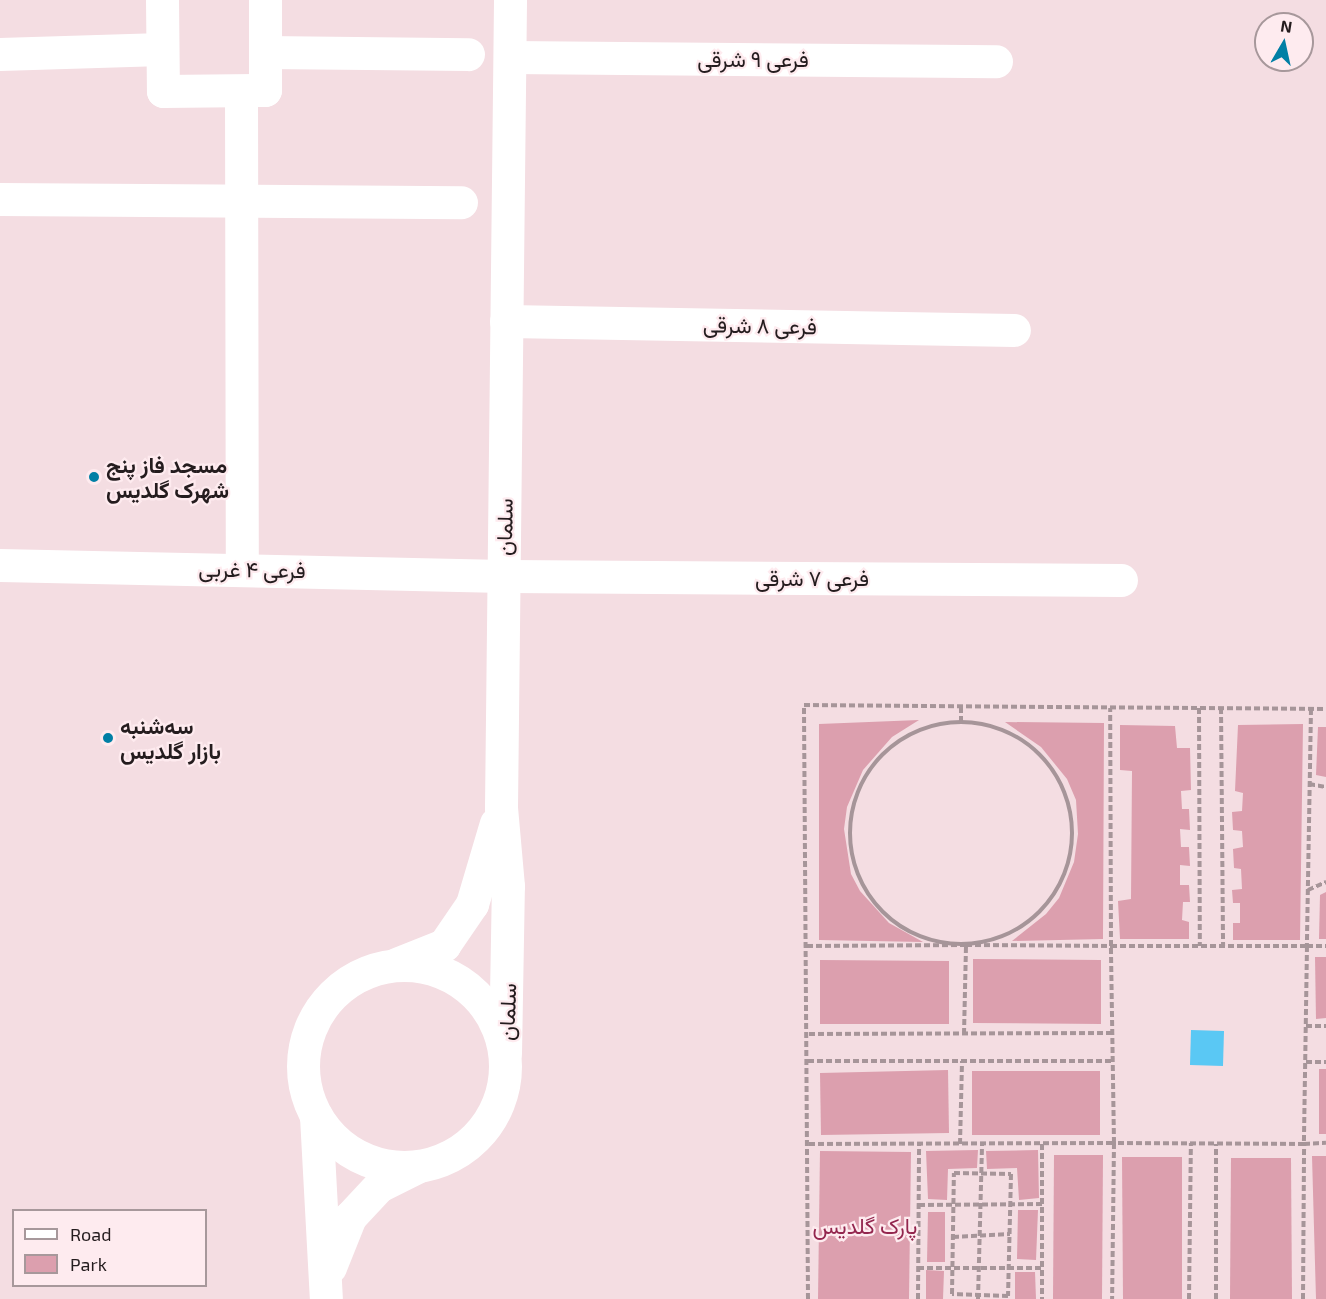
<!DOCTYPE html>
<html>
<head>
<meta charset="utf-8">
<style>
	body { margin:0 }
	#map { position:relative; width:1326px; height:1299px; overflow:hidden; background:#f4dde2; font-family:"Exo 2",Vazirmatn,sans-serif }
	div>[style] { position:absolute }
	.green>* { inset:0; background:#dc9fae }
	.water>* { inset:0; background:#5ac8f4 }
	.path>* { height:4px; margin-top:-2px; transform-origin:0; background:repeating-linear-gradient(90deg,#a69599 0 6px,transparent 0 9px) }
	.path>.ring { margin:-2px; padding:0; box-sizing:content-box; background:none; border:4px solid #a69599; border-radius:50% }
	.minor>* { height:33px; margin:-16.5px; padding:0 16.5px; transform-origin:16.5px; border-radius:16.5px; background:#fff }
	.minor>.ring { margin:-16.5px; padding:0; box-sizing:content-box; background:none; border:33px solid #fff; border-radius:50% }
	.dots>* { width:16px; height:16px; translate:-50% -50%; box-sizing:border-box; border:3px solid #feebef; border-radius:50% }
	span { translate:-50% -50%; white-space:nowrap; text-align:center; line-height:1.15; -webkit-text-stroke:4.5px #feebef; paint-order:stroke }
	.street-label { font-size:22px; color:#241c1e }
	.poi-label { font-size:22px; color:#241c1e; font-weight:700 }
	.left { translate:0 -50%; text-align:left }
	.park-label { font-size:22px; color:#93264e }
	.legend { position:absolute; left:12px; top:1209px; width:195px; height:78px; box-sizing:border-box; background:#feebef; border:2px solid #a7989b; margin:0; padding:8px 10px; list-style:none; font-size:18px; color:#241c1e }
	.legend li { display:flex; align-items:center; gap:12px; height:30px }
	.legend b { width:30px; border:2px solid #a7989b }
	.north { position:absolute; left:1254px; top:12px; width:60px; height:60px; box-sizing:border-box; background:#feebef; border:2px solid #a7989b; border-radius:50%; rotate:9deg; font-size:16px; font-weight:700; line-height:24px; text-align:center; color:#241c1e }
	.north::after { content:''; display:block; margin:auto; width:21px; height:27px; background:#017fa5; clip-path:polygon(50% 0,100% 100%,50% 72%,0 100%) }
</style>
</head>
<body>
<div id="map">
	<div class="green">
		<i style="clip-path:polygon(919px 720px,892px 737px,863px 770px,847px 807px,844px 829px,851px 874px,860px 891px,889px 923px,923px 942px,819px 940px,819px 724px)"></i>
		<i style="clip-path:polygon(1005px 722px,1104px 723px,1103px 939px,1012px 941px,1046px 914px,1059px 898px,1074px 862px,1078px 834px,1076px 800px,1067px 779px,1041px 747px)"></i>
		<i style="clip-path:polygon(1303px 724px,1300px 940px,1233px 940px,1233px 923px,1240px 923px,1240px 903px,1233px 903px,1232px 890px,1242px 889px,1241px 869px,1234px 868px,1233px 849px,1243px 847px,1242px 831px,1233px 830px,1232px 812px,1242px 811px,1243px 793px,1235px 791px,1238px 725px)"></i>
		<i style="clip-path:polygon(1120px 725px,1175px 726px,1177px 748px,1190px 748px,1191px 790px,1181px 791px,1182px 809px,1189px 809px,1190px 830px,1180px 829px,1181px 847px,1189px 847px,1190px 866px,1180px 865px,1180px 885px,1189px 885px,1190px 902px,1183px 902px,1182px 920px,1189px 922px,1189px 939px,1120px 939px,1118px 901px,1131px 899px,1132px 771px,1120px 770px)"></i>
		<i style="clip-path:polygon(1318px 727px,1326px 727px,1326px 777px,1316px 775px)"></i>
		<i style="clip-path:polygon(1326px 892px,1326px 939px,1319px 939px,1320px 895px)"></i>
		<i style="clip-path:polygon(1315px 957px,1326px 957px,1326px 1018px,1316px 1019px)"></i>
		<i style="clip-path:polygon(973px 959px,1101px 960px,1101px 1024px,973px 1023px)"></i>
		<i style="clip-path:polygon(820px 960px,949px 961px,949px 1024px,820px 1024px)"></i>
		<i style="clip-path:polygon(1319px 1069px,1326px 1069px,1326px 1134px,1319px 1134px)"></i>
		<i style="clip-path:polygon(948px 1070px,949px 1133px,821px 1135px,820px 1073px)"></i>
		<i style="clip-path:polygon(972px 1071px,1100px 1071px,1100px 1135px,972px 1135px)"></i>
		<i style="clip-path:polygon(978px 1150px,977px 1168px,948px 1169px,947px 1200px,928px 1199px,926px 1151px)"></i>
		<i style="clip-path:polygon(1038px 1150px,1039px 1198px,1019px 1200px,1017px 1168px,987px 1169px,986px 1151px)"></i>
		<i style="clip-path:polygon(820px 1151px,911px 1152px,909px 1299px,818px 1299px)"></i>
		<i style="clip-path:polygon(1054px 1155px,1103px 1155px,1102px 1299px,1053px 1299px)"></i>
		<i style="clip-path:polygon(1312px 1156px,1326px 1156px,1326px 1299px,1316px 1299px)"></i>
		<i style="clip-path:polygon(1122px 1157px,1182px 1157px,1182px 1299px,1123px 1299px)"></i>
		<i style="clip-path:polygon(1231px 1158px,1291px 1158px,1292px 1299px,1230px 1299px)"></i>
		<i style="clip-path:polygon(1018px 1210px,1038px 1210px,1036px 1260px,1017px 1259px)"></i>
		<i style="clip-path:polygon(928px 1212px,945px 1212px,945px 1262px,927px 1262px)"></i>
		<i style="clip-path:polygon(926px 1270px,944px 1271px,943px 1299px,926px 1299px)"></i>
		<i style="clip-path:polygon(1015px 1272px,1035px 1272px,1036px 1299px,1015px 1299px)"></i>
	</div>
	<div class="water">
		<i style="clip-path:polygon(1191px 1030px,1224px 1031px,1223px 1066px,1190px 1065px)"></i>
	</div>
	<div class="path">
		<i style="left:961px;top:707px;width:14px;rotate:90deg"></i>
		<i style="left:1199px;top:708px;width:238px;rotate:89.8deg"></i>
		<i style="left:1221px;top:708px;width:238px;rotate:89.5deg"></i>
		<i style="left:1311px;top:709px;width:237px;rotate:91deg"></i>
		<i style="left:1307px;top:946px;width:19px"></i>
		<i class="ring" style="left:850px;top:722px;width:218px;height:218px"></i>
		<i style="left:1309px;top:784px;width:17px;rotate:10deg"></i>
		<i style="left:1308px;top:890px;width:20px;rotate:-24deg"></i>
		<i style="left:807px;top:946px;width:159px;rotate:-0.4deg"></i>
		<i style="left:966px;top:945px;width:145px;rotate:0.4deg"></i>
		<i style="left:1111px;top:946px;width:196px"></i>
		<i style="left:1307px;top:946px;width:198px;rotate:90.9deg"></i>
		<i style="left:1304px;top:1144px;width:190px;rotate:-179.7deg"></i>
		<i style="left:1114px;top:1143px;width:197px;rotate:-90.9deg"></i>
		<i style="left:1111px;top:946px;width:238px;rotate:-90.2deg"></i>
		<i style="left:1306px;top:1026px;width:20px"></i>
		<i style="left:809px;top:1034px;width:304px;rotate:-0.2deg"></i>
		<i style="left:964px;top:1034px;width:89px;rotate:-88.7deg"></i>
		<i style="left:808px;top:1061px;width:305px"></i>
		<i style="left:1306px;top:1062px;width:20px"></i>
		<i style="left:809px;top:1144px;width:305px;rotate:-0.2deg"></i>
		<i style="left:1114px;top:1143px;width:156px;rotate:90.7deg"></i>
		<i style="left:960px;top:1144px;width:83px;rotate:-88.6deg"></i>
		<i style="left:1042px;top:1144px;width:155px;rotate:90deg"></i>
		<i style="left:954px;top:1173px;width:57px;rotate:1deg"></i>
		<i style="left:1011px;top:1174px;width:122px;rotate:91.4deg"></i>
		<i style="left:1008px;top:1296px;width:56px;rotate:-178deg"></i>
		<i style="left:952px;top:1294px;width:121px;rotate:-89.1deg"></i>
		<i style="left:919px;top:1205px;width:123px;rotate:-0.5deg"></i>
		<i style="left:953px;top:1237px;width:57px;rotate:-3deg"></i>
		<i style="left:918px;top:1268px;width:124px"></i>
		<i style="left:808px;top:1299px;width:594px;rotate:-90.39deg"></i>
		<i style="left:804px;top:705px;width:522px;rotate:0.44deg"></i>
		<i style="left:918px;top:1299px;width:155px;rotate:-89.6deg"></i>
		<i style="left:978px;top:1299px;width:155px;rotate:-88.5deg"></i>
		<i style="left:1189px;top:1299px;width:156px;rotate:-89.3deg"></i>
		<i style="left:1216px;top:1299px;width:155px;rotate:-90deg"></i>
		<i style="left:1303px;top:1299px;width:155px;rotate:-89.6deg"></i>
		<i style="left:1304px;top:1144px;width:22px;rotate:-3deg"></i>
	</div>
	<div class="minor">
		<i style="left:162px;top:0;width:91px;rotate:89.4deg"></i>
		<i style="left:163px;top:91px;width:102px;rotate:-0.6deg"></i>
		<i style="left:265px;top:90px;width:90px;rotate:-90deg"></i>
		<i style="left:265px;top:52px;width:203px;rotate:0.6deg"></i>
		<i style="left:0;top:54px;width:162px;rotate:-1.8deg"></i>
		<i style="left:510px;top:57px;width:486px;rotate:0.5deg"></i>
		<i style="left:241px;top:91px;width:477px;rotate:89.9deg"></i>
		<i style="left:0;top:199px;width:461px;rotate:0.4deg"></i>
		<i style="left:506px;top:321px;width:508px;rotate:1.01deg"></i>
		<i style="left:0;top:565px;width:504px;rotate:1.25deg"></i>
		<i style="left:504px;top:576px;width:617px;rotate:0.37deg"></i>
		<i style="left:396px;top:964px;width:52px;rotate:-21.6deg"></i>
		<i style="left:444px;top:945px;width:50px;rotate:-55.7deg"></i>
		<i style="left:472px;top:904px;width:84px;rotate:-73.5deg"></i>
		<i class="ring" style="left:303px;top:965px;width:169px;height:169px"></i>
		<i style="left:505px;top:1053px;width:167px;rotate:-89deg"></i>
		<i style="left:508px;top:886px;width:79px;rotate:-95.1deg"></i>
		<i style="left:501px;top:807px;width:807px;rotate:-89.36deg"></i>
		<i style="left:316px;top:1116px;width:182px;rotate:86.9deg"></i>
		<i style="left:330px;top:1267px;width:54px;rotate:-68.2deg"></i>
		<i style="left:350px;top:1217px;width:42px;rotate:-46.9deg"></i>
		<i style="left:379px;top:1186px;width:42px;rotate:-26.6deg"></i>
	</div>
	<div class="dots">
		<i style="left:94px;top:477px;background:#017fa5"></i>
		<i style="left:108px;top:738px;background:#017fa5"></i>
	</div>
	<div class="street-label">
		<span style="left:753px;top:59px">فرعی ۹ شرقی</span>
		<span style="left:760px;top:325px;rotate:1deg">فرعی ۸ شرقی</span>
		<span style="left:504px;top:527px;rotate:-89deg">سلمان</span>
		<span style="left:252px;top:569px;rotate:1deg">فرعی ۴ غربی</span>
		<span style="left:812px;top:578px">فرعی ۷ شرقی</span>
		<span style="left:507px;top:1012px;rotate:-88deg">سلمان</span>
	</div>
	<div class="poi-label">
		<span class="left" style="left:106px;top:477px">مسجد فاز پنج<br>شهرک گلدیس</span>
		<span class="left" style="left:120px;top:738px">سه‌شنبه<br>بازار گلدیس</span>
	</div>
	<div class="park-label">
		<span style="left:865px;top:1226px">پارک گلدیس</span>
	</div>
	<ul class="legend">
	<li><b style="height:8px;background:#fff"></b>Road</li>
	<li><b style="height:16px;background:#dc9fae"></b>Park</li>
	</ul>
	<div class="north">N</div>
</div>
</body>
</html>
